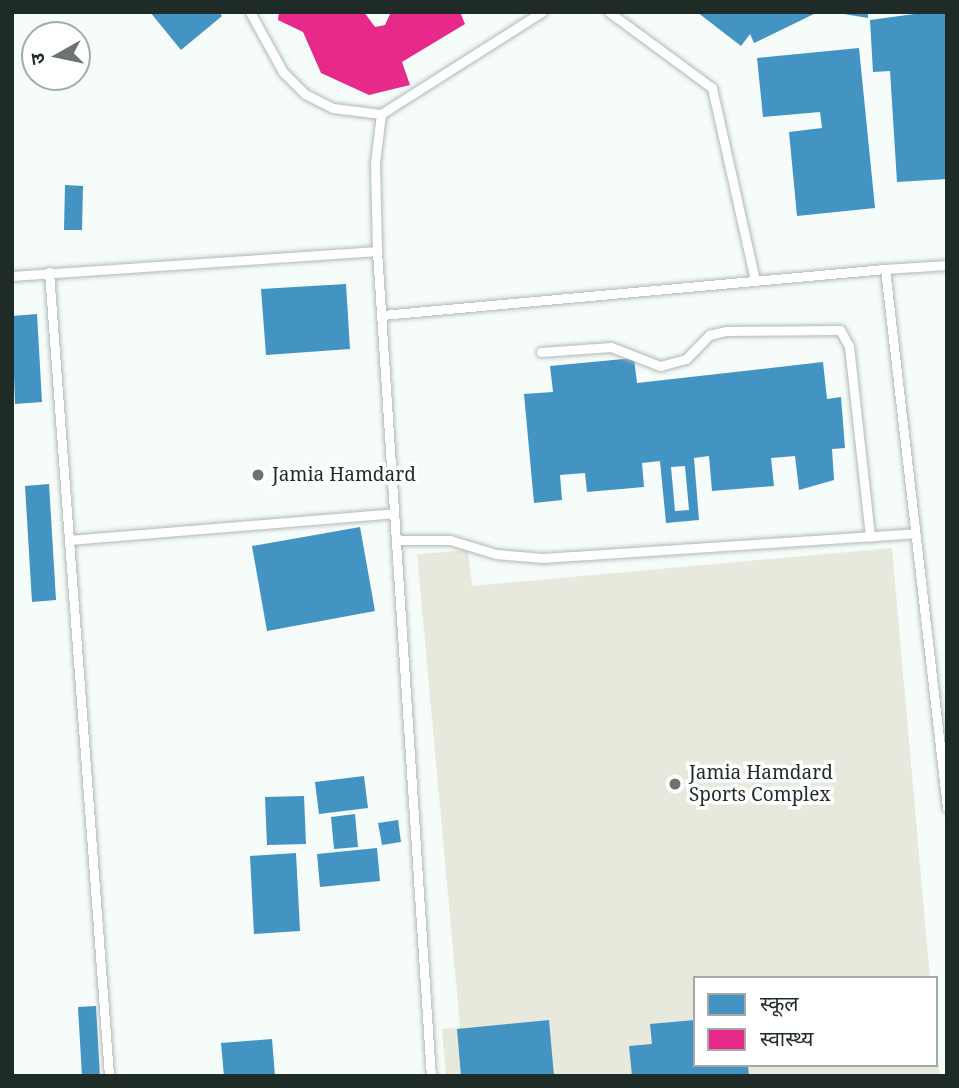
<!DOCTYPE html>
<html>
<head>
<meta charset="utf-8">
<style>
	body { margin:0 }
	#map { position:relative; width:959px; height:1088px; overflow:hidden; background:#f5fcf9; font-family:"Noto Serif","Noto Sans Devanagari",serif }
	div>[style] { position:absolute }
	.green>* { inset:0; background:#e7e9dc }
	.schools>* { inset:0; background:#4393c3 }
	.health>* { inset:0; background:#e7298a }
	.roads { filter:drop-shadow(0 0 2px #b1b9b6) drop-shadow(0 0 2px #b1b9b6) }
	.service>* { height:9px; margin:-4.5px; padding:0 4.5px; transform-origin:4.5px; border-radius:4.5px; background:#fefffe }
	.dots>* { width:19px; height:19px; translate:-50% -50%; box-sizing:border-box; border:4px solid #fff; border-radius:50% }
	span { translate:-50% -50%; white-space:nowrap; text-align:center; line-height:1.15; -webkit-text-stroke:7px #fff; paint-order:stroke }
	.poi-label { font-size:19px; color:#1f2b26 }
	.left { translate:0 -50%; text-align:left }
	.frame { position:absolute; inset:0; border:14px solid #1f2b26; pointer-events:none }
	.legend { position:absolute; left:693px; top:976px; width:245px; height:91px; box-sizing:border-box; background:#fff; border:2px solid #a5aaa8; margin:0; padding:9px 12px; list-style:none; font-size:21px; color:#1f2b26 }
	.legend li { display:flex; align-items:center; gap:14px; height:35px }
	.legend b { width:35px; border:2px solid #a5aaa8 }
	.north { position:absolute; left:21px; top:21px; width:70px; height:70px; box-sizing:border-box; background:#fff; border:2px solid #a5aaa8; border-radius:50%; rotate:261deg; font-size:19px; font-weight:700; line-height:28px; text-align:center; color:#1f2b26 }
	.north::after { content:''; display:block; margin:auto; width:24px; height:32px; background:#6a7470; clip-path:polygon(50% 0,100% 100%,50% 72%,0 100%) }
</style>
</head>
<body>
<div id="map">
	<div class="green">
		<i style="clip-path:polygon(892px 548px,930px 978px,695px 978px,695px 1065px,936px 1065px,936px 1038px,940px 1076px,446px 1076px,442px 1029px,460px 1027px,417px 554px,468px 550px,472px 586px)"></i>
	</div>
	<div class="schools">
		<i style="clip-path:polygon(150px 12px,219px 12px,222px 16px,181px 50px)"></i>
		<i style="clip-path:polygon(697px 12px,818px 12px,754px 43px,750px 34px,741px 46px)"></i>
		<i style="clip-path:polygon(832px 12px,868px 12px,868px 18px)"></i>
		<i style="clip-path:polygon(929px 12px,947px 12px,947px 179px,897px 182px,890px 71px,873px 72px,870px 20px)"></i>
		<i style="clip-path:polygon(859px 48px,875px 208px,797px 216px,789px 132px,822px 128px,820px 112px,763px 117px,757px 58px)"></i>
		<i style="clip-path:polygon(65px 185px,83px 186px,82px 230px,64px 230px)"></i>
		<i style="clip-path:polygon(346px 284px,350px 349px,266px 355px,261px 289px)"></i>
		<i style="clip-path:polygon(37px 314px,42px 402px,15px 404px,12px 316px)"></i>
		<i style="clip-path:polygon(evenodd,634px 358px,637px 383px,823px 362px,827px 399px,841px 397px,845px 448px,832px 449px,834px 480px,799px 490px,795px 456px,771px 458px,774px 486px,712px 491px,709px 456px,694px 458px,699px 520px,666px 523px,660px 461px,642px 463px,644px 487px,587px 492px,585px 473px,560px 475px,562px 500px,534px 503px,524px 394px,553px 392px,550px 366px,634px 358px,685px 466px,689px 510px,675px 511px,671px 467px,685px 466px)"></i>
		<i style="clip-path:polygon(49px 484px,56px 600px,32px 602px,25px 486px)"></i>
		<i style="clip-path:polygon(360px 527px,375px 611px,267px 631px,252px 546px)"></i>
		<i style="clip-path:polygon(364px 776px,368px 808px,319px 814px,315px 782px)"></i>
		<i style="clip-path:polygon(304px 796px,306px 844px,267px 845px,265px 797px)"></i>
		<i style="clip-path:polygon(355px 814px,358px 847px,334px 849px,331px 817px)"></i>
		<i style="clip-path:polygon(398px 820px,401px 842px,382px 845px,378px 823px)"></i>
		<i style="clip-path:polygon(377px 848px,380px 881px,320px 887px,317px 854px)"></i>
		<i style="clip-path:polygon(296px 853px,300px 931px,254px 934px,250px 856px)"></i>
		<i style="clip-path:polygon(96px 1006px,100px 1076px,82px 1076px,78px 1007px)"></i>
		<i style="clip-path:polygon(549px 1020px,554px 1076px,461px 1076px,457px 1029px)"></i>
		<i style="clip-path:polygon(695px 1020px,695px 1065px,748px 1065px,749px 1076px,632px 1076px,629px 1046px,652px 1044px,650px 1024px)"></i>
		<i style="clip-path:polygon(272px 1039px,275px 1076px,224px 1076px,221px 1043px)"></i>
	</div>
	<div class="health">
		<i style="clip-path:polygon(279px 12px,364px 12px,375px 27px,385px 25px,391px 12px,460px 12px,465px 24px,402px 62px,410px 85px,369px 95px,321px 73px,303px 32px,278px 20px)"></i>
	</div>
	<div class="roads">
		<div class="service">
			<i style="left:250px;top:12px;width:68px;rotate:61.2deg"></i>
			<i style="left:283px;top:72px;width:31px;rotate:45deg"></i>
			<i style="left:305px;top:94px;width:31px;rotate:27deg"></i>
			<i style="left:333px;top:108px;width:48px;rotate:7.1deg"></i>
			<i style="left:381px;top:114px;width:49px;rotate:97deg"></i>
			<i style="left:375px;top:163px;width:88px;rotate:88.7deg"></i>
			<i style="left:609px;top:12px;width:128px;rotate:36.4deg"></i>
			<i style="left:712px;top:88px;width:198px;rotate:77.4deg"></i>
			<i style="left:381px;top:114px;width:191px;rotate:-32.4deg"></i>
			<i style="left:885px;top:269px;width:62px;rotate:-3.7deg"></i>
			<i style="left:49px;top:272px;width:806px;rotate:85.73deg"></i>
			<i style="left:12px;top:276px;width:366px;rotate:-3.9deg"></i>
			<i style="left:377px;top:251px;width:827px;rotate:86.26deg"></i>
			<i style="left:382px;top:315px;width:505px;rotate:-5.23deg"></i>
			<i style="left:885px;top:269px;width:542px;rotate:83.43deg"></i>
			<i style="left:541px;top:352px;width:70px;rotate:-4.1deg"></i>
			<i style="left:611px;top:347px;width:53px;rotate:21.2deg"></i>
			<i style="left:660px;top:366px;width:27px;rotate:-15deg"></i>
			<i style="left:686px;top:359px;width:33px;rotate:-46deg"></i>
			<i style="left:709px;top:335px;width:18px;rotate:-13deg"></i>
			<i style="left:727px;top:331px;width:113px;rotate:-0.5deg"></i>
			<i style="left:840px;top:330px;width:18px;rotate:61deg"></i>
			<i style="left:849px;top:346px;width:192px;rotate:83.7deg"></i>
			<i style="left:69px;top:540px;width:326px;rotate:-4.7deg"></i>
			<i style="left:398px;top:540px;width:52px"></i>
			<i style="left:450px;top:540px;width:48px;rotate:16.9deg"></i>
			<i style="left:496px;top:554px;width:47px;rotate:4.9deg"></i>
			<i style="left:543px;top:558px;width:373px;rotate:-3.8deg"></i>
		</div>
	</div>
	<div class="dots">
		<i style="left:258px;top:475px;background:#6a7470"></i>
		<i style="left:675px;top:784px;background:#6a7470"></i>
	</div>
	<div class="poi-label">
		<span class="left" style="left:272px;top:475px">Jamia Hamdard</span>
		<span class="left" style="left:689px;top:784px">Jamia Hamdard<br>Sports Complex</span>
	</div>
	<div class="frame"></div>
	<ul class="legend">
	<li><b style="height:19px;background:#4393c3"></b>स्कूल</li>
	<li><b style="height:19px;background:#e7298a"></b>स्वास्थ्य</li>
	</ul>
	<div class="north">उ</div>
</div>
</body>
</html>
